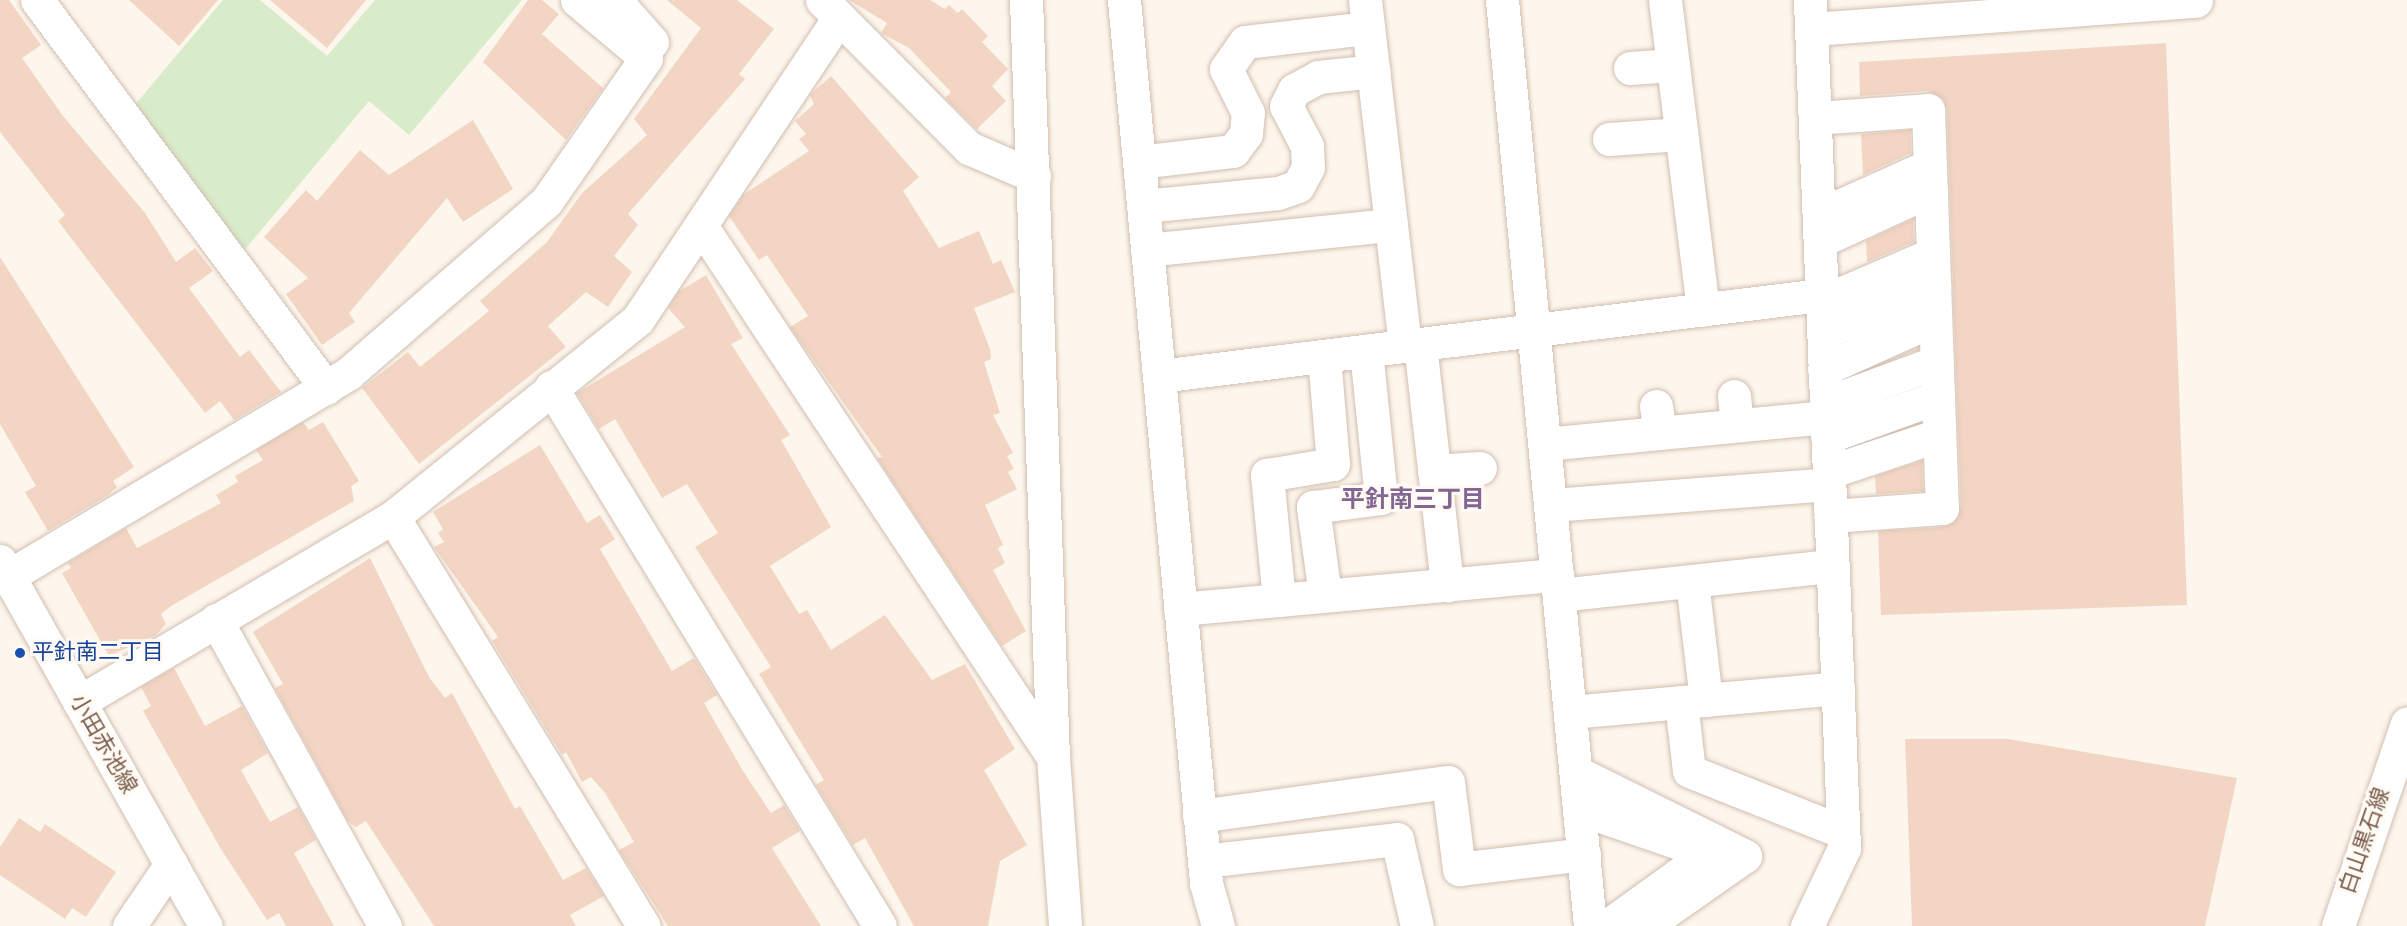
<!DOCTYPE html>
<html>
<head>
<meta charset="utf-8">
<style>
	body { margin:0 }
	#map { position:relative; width:2407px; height:926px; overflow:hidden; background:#fdf6ec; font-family:"Alegreya Sans","Noto Sans JP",sans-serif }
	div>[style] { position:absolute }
	.green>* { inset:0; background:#d8ecc9 }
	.building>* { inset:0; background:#f3d5c3 }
	.roads { filter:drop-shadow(0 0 2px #d1beb0) drop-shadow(0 0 2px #d1beb0) }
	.minor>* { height:33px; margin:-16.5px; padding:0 16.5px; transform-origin:16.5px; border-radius:16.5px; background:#fff }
	.dots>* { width:16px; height:16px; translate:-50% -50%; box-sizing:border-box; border:3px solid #fffaf3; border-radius:50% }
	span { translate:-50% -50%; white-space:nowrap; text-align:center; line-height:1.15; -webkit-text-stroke:6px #fffaf3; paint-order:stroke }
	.transit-label { font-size:22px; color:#164399 }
	.left { translate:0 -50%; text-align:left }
	.street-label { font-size:22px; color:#7a5c4d }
	.neighbourhood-label { font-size:24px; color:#846695; font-weight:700 }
</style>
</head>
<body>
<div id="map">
	<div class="green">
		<i style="clip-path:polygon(223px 0,260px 0,327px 56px,375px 0,522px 0,409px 135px,369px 101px,243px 252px,134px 106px)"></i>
	</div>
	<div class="building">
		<i style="clip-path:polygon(0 0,9px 0,41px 45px,22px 58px,63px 116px,145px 213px,176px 262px,195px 248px,213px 271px,189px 288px,240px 357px,249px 350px,281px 392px,234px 420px,220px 401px,205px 413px,58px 221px,65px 215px,0 132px)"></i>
		<i style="clip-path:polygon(129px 0,218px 0,179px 46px)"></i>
		<i style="clip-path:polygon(270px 0,366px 0,327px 48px)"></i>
		<i style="clip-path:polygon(528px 0,542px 0,559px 14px,542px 34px,603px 88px,566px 140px,483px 62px)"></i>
		<i style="clip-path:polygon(667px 0,737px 0,774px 29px,739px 74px,745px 79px,628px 214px,638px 225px,614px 256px,632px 272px,608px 307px,586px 292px,548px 326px,566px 347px,419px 464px,362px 388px,408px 352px,420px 367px,489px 311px,480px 301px,547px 242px,582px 193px,647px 135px,634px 119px,701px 28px)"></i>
		<i style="clip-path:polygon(849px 0,930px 0,945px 9px,949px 5px,958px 13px,962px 9px,988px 36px,982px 42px,1008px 69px,992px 86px,1006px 101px,977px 129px,945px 98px,951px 92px,909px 48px,881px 33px,887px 23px)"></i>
		<i style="clip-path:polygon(2166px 43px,2187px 605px,1881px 615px,1878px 531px,1944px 527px,1953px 523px,1961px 508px,1947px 109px,1943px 99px,1927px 91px,1860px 96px,1859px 62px)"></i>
		<i style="clip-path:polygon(831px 76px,919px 177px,903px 191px,939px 248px,979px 231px,993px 264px,1001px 260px,1015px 292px,974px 308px,990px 349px,991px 359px,984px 362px,1000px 413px,993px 415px,1013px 453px,1007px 456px,1014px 469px,1008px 472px,1017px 489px,985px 505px,1003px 545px,998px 548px,1005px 563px,993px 570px,1026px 631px,1002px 646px,877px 458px,882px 457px,790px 327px,808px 316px,767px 255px,759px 260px,729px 216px,743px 195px,809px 151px,799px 139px,806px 134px,795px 121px,814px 104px,810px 95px)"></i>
		<i style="clip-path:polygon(473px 120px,513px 189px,463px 222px,447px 198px,349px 313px,355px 322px,322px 345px,286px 294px,308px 278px,264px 237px,306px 190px,317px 201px,360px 150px,389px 175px)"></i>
		<i style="clip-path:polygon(1910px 130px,1911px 153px,1863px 175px,1861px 134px)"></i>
		<i style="clip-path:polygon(1913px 219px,1914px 242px,1867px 262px,1866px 241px)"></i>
		<i style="clip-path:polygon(0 257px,134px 467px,113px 481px,117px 487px,108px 495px,48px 531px,25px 492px,36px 486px,0 424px)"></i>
		<i style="clip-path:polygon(706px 275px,743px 338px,731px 344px,790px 435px,781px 440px,831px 527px,770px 566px,799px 614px,807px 610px,831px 650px,885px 615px,932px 680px,965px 664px,1015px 749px,984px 770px,1027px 845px,1000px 861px,988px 926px,914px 926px,865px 838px,853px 845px,816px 785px,824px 780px,759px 674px,771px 667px,695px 547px,718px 533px,687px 484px,662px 498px,615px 419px,599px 429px,577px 393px,685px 327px,668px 308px,678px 292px)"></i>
		<i style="clip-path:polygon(303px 422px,309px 430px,323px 422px,359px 481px,351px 486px,354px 501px,171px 606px,161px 614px,166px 624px,156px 635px,109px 656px,62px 573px,71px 568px,68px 563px,126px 528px,137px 548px,221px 503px,216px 495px,238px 482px,235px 476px,263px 460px,256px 450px)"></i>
		<i style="clip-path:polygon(540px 445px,587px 523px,600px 515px,615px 539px,600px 549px,672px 671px,694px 658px,717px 695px,704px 703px,743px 771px,771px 813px,784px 805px,800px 831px,772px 848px,821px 926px,668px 926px,619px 850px,634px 842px,605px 793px,591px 777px,582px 782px,566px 752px,562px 755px,492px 641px,498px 637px,434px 547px,444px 542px,438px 533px,443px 529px,433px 512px)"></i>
		<i style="clip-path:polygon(1922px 461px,1923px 491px,1876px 494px,1875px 476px)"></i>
		<i style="clip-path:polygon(370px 558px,429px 677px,445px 698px,452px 693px,515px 809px,520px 806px,563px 880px,586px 868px,604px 896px,570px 915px,576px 926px,434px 926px,366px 821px,356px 827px,348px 821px,275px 688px,283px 684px,253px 632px)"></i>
		<i style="clip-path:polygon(174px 668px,205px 726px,242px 706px,268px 753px,241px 770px,270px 822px,298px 807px,316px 840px,294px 853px,334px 926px,286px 926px,279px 913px,267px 920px,221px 849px,143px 711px,151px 706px,141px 687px)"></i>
		<i style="clip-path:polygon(1905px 739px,2008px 739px,2237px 778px,2205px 926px,1912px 926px)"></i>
		<i style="clip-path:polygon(19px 818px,40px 832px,45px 824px,116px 872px,86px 917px,72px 908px,65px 919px,0 875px,0 847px)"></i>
	</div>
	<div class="roads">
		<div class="minor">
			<i style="left:37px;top:0;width:484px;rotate:53.3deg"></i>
			<i style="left:615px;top:0;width:56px;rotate:48.6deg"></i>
			<i style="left:822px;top:0;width:209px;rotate:45.2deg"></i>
			<i style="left:969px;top:148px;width:71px;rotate:23.3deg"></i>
			<i style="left:1026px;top:0;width:757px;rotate:87.96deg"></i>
			<i style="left:1053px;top:757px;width:169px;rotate:85.9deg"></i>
			<i style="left:1124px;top:0;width:887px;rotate:84.69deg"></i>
			<i style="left:1206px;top:883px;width:45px;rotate:74.4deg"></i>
			<i style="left:1365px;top:0;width:348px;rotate:83.4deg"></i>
			<i style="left:1502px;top:0;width:930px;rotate:84.57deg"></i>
			<i style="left:1665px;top:0;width:312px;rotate:83deg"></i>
			<i style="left:1812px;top:29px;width:385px;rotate:-4.2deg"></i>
			<i style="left:1630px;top:68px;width:43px;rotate:-4deg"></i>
			<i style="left:1815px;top:118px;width:113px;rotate:-4deg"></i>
			<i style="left:1928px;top:110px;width:398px;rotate:88deg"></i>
			<i style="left:1942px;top:508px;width:112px;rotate:175.9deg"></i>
			<i style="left:1609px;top:139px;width:72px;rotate:-4deg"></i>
			<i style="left:1139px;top:162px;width:95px;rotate:-6.7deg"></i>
			<i style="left:1233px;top:151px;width:21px;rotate:-53deg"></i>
			<i style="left:1246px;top:134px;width:21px;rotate:-85deg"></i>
			<i style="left:1248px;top:113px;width:49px;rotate:-116.6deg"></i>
			<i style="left:1226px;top:69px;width:33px;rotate:-55deg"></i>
			<i style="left:1245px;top:42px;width:124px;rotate:-6.5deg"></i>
			<i style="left:1143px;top:206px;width:136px;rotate:-5.5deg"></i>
			<i style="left:1278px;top:193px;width:21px;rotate:-19deg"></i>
			<i style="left:1298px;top:186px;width:21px;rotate:-62deg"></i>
			<i style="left:1308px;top:167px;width:21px;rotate:-93deg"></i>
			<i style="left:1307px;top:146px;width:45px;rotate:-117.7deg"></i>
			<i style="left:1286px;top:106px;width:18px;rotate:-63deg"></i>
			<i style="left:1294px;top:90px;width:27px;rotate:-28deg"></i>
			<i style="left:1318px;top:77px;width:56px;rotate:-6.1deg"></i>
			<i style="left:1819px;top:215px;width:113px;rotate:-24.1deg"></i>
			<i style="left:702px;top:227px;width:636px;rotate:56.48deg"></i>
			<i style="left:1820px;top:241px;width:122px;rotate:-24.7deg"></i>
			<i style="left:1147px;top:250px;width:245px;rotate:-5.9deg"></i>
			<i style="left:1821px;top:302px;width:122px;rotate:-23.2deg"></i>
			<i style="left:1823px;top:333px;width:121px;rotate:-22.9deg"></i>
			<i style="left:1420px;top:344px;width:243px;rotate:83.6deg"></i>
			<i style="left:1824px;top:369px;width:122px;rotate:-24.2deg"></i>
			<i style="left:1159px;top:376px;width:667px;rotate:-6.98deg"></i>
			<i style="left:551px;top:387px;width:631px;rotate:58.6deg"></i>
			<i style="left:1734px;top:396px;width:29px;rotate:84deg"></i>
			<i style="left:1826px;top:403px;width:118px;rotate:-20.3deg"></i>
			<i style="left:1656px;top:406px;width:27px;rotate:82deg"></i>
			<i style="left:1827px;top:437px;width:118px;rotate:-19.8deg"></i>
			<i style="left:1545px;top:444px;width:282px;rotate:-5.5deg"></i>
			<i style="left:1434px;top:471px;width:46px;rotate:-3.7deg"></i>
			<i style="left:1829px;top:472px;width:116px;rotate:-18.6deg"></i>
			<i style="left:1551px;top:505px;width:279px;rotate:-4.3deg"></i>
			<i style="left:393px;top:517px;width:480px;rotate:58.5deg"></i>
			<i style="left:0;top:561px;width:419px;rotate:60.6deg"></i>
			<i style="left:9px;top:576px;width:396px;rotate:-30.8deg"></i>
			<i style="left:349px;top:373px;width:261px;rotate:-41deg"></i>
			<i style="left:546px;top:202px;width:175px;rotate:-55.2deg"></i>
			<i style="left:646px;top:58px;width:90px;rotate:-140deg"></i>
			<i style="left:1692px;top:581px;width:120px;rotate:83.3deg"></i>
			<i style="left:1325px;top:595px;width:89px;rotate:-97.8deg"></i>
			<i style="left:1313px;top:507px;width:69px;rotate:-7.5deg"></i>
			<i style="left:1381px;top:498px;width:148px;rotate:-95.8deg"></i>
			<i style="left:1559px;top:595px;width:275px;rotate:-6.1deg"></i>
			<i style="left:1279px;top:600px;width:126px;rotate:-95.5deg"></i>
			<i style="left:1267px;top:475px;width:67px;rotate:-9.5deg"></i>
			<i style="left:1333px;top:464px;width:108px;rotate:-94.8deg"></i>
			<i style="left:1180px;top:609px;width:379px;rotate:-5.2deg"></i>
			<i style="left:216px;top:620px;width:350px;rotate:61.1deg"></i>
			<i style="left:79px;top:702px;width:364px;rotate:-30.5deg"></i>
			<i style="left:393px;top:517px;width:315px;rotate:-38.9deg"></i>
			<i style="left:638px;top:319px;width:362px;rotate:-56.3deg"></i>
			<i style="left:1681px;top:702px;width:69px;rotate:83.4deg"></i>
			<i style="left:1689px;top:771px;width:166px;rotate:21.6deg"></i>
			<i style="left:1570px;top:712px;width:269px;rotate:-5.1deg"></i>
			<i style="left:1576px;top:772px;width:189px;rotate:26.4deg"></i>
			<i style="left:1745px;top:856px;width:122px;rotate:145deg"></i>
			<i style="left:1580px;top:809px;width:135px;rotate:19deg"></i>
			<i style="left:1708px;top:853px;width:125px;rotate:144.1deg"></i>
			<i style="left:1199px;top:816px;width:251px;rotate:-7.8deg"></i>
			<i style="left:1448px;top:782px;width:88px;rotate:82.8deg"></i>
			<i style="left:1459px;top:869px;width:126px;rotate:-6.8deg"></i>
			<i style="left:1204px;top:861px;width:194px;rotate:-6.5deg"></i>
			<i style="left:1397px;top:839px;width:89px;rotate:77.1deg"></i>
			<i style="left:129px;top:926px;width:75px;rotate:-55.9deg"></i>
			<i style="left:1807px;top:926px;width:86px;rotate:-64.6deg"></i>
			<i style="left:1844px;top:848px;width:849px;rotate:-92.3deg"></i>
			<i style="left:2338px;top:926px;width:214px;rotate:-71.2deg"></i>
		</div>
	</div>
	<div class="dots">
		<i style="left:20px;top:653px;background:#1a4fb4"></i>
	</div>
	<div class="transit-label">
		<span class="left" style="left:32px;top:653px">平針南二丁目</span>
	</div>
	<div class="street-label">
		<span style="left:103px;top:744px;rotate:60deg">小田赤池線</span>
		<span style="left:2365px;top:841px;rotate:-71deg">白山黒石線</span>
	</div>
	<div class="neighbourhood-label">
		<span style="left:1413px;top:501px">平針南三丁目</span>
	</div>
</div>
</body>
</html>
